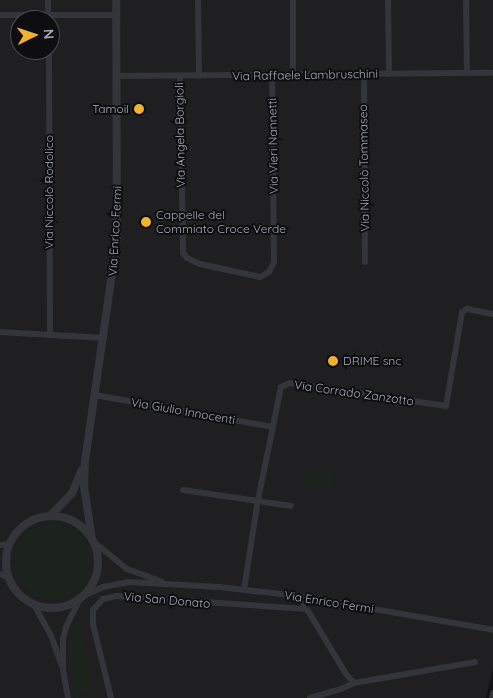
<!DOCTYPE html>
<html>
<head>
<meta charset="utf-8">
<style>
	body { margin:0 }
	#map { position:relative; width:493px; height:698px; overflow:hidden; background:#131315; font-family:Quicksand,sans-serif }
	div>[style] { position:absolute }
	.built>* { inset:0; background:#1f1f22 }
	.green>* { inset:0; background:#1b231c }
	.round { border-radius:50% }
	.minor>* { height:6px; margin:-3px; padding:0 3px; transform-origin:3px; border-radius:3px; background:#34353a }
	.tertiary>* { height:8px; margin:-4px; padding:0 4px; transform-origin:4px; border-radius:4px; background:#34353a }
	.tertiary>.ring { margin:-4px; padding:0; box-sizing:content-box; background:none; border:8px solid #34353a; border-radius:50% }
	.dots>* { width:14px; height:14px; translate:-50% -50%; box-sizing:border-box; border:2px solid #0e0e10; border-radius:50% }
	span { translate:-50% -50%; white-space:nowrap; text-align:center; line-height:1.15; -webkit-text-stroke:4px #0e0e10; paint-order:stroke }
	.street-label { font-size:12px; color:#a5a9b5 }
	.poi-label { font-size:12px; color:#a5a9b5 }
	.right { translate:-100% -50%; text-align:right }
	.left { translate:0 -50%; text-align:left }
	.north { position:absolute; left:10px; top:10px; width:50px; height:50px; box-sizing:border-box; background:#0e0e10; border:1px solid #4a4c52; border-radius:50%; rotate:86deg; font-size:14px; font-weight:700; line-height:20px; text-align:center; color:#a5a9b5 }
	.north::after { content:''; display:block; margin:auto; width:18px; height:22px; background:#f1b32f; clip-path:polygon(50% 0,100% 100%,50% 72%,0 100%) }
</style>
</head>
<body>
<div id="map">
	<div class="built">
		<i style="clip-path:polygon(evenodd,0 0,493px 0,493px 667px,486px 698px,0 698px,0 0,20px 20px,50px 20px,50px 50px,20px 50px,20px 20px)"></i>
	</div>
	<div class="green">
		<i style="clip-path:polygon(304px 470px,333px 473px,332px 488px,302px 485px)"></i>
		<i class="round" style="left:14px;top:522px;width:78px;height:78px"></i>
		<i style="clip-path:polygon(79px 621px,94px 688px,78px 692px,79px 698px,76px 698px,68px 643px,74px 622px)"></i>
	</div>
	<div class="minor">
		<i style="left:48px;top:0;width:20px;rotate:90deg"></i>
		<i style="left:198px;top:0;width:76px;rotate:89.2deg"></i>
		<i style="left:293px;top:0;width:75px;rotate:90deg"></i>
		<i style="left:388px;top:0;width:74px;rotate:89.2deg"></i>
		<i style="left:466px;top:0;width:73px;rotate:89.2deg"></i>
		<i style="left:0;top:15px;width:116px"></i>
		<i style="left:49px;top:50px;width:285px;rotate:89.8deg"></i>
		<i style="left:364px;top:74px;width:188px;rotate:89.7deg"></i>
		<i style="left:116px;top:76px;width:377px;rotate:-0.5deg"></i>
		<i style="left:180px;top:76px;width:177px;rotate:89deg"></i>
		<i style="left:183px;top:253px;width:6px;rotate:51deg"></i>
		<i style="left:187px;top:258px;width:14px;rotate:25deg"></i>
		<i style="left:200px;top:264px;width:61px;rotate:12.2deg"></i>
		<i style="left:260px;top:277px;width:10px;rotate:-29deg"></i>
		<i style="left:269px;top:272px;width:11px;rotate:-63deg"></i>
		<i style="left:274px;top:262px;width:187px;rotate:-90.6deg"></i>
		<i style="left:0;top:332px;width:104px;rotate:3.3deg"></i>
		<i style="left:95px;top:395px;width:180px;rotate:10.2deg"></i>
		<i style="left:183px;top:490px;width:109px;rotate:8.4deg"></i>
		<i style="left:94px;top:542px;width:43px;rotate:39.3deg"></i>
		<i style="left:127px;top:569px;width:37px;rotate:20deg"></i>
		<i style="left:0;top:545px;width:10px;rotate:-6deg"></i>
		<i style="left:0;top:574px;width:10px;rotate:24deg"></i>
		<i style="left:244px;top:589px;width:90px;rotate:-81.1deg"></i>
		<i style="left:258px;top:500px;width:115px;rotate:-78.5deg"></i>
		<i style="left:281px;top:387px;width:10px;rotate:-24deg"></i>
		<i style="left:290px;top:383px;width:158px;rotate:8.4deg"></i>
		<i style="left:446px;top:406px;width:95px;rotate:-80.3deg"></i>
		<i style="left:462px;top:312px;width:6px;rotate:-31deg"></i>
		<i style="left:467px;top:309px;width:26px;rotate:11deg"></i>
		<i style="left:83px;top:596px;width:22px;rotate:-24deg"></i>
		<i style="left:103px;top:587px;width:25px;rotate:-11deg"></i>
		<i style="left:128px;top:582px;width:91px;rotate:3.1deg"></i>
		<i style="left:219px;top:587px;width:81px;rotate:6.4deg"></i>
		<i style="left:299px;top:596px;width:197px;rotate:9.9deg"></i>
		<i style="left:299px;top:596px;width:91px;rotate:58.9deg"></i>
		<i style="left:346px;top:674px;width:12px;rotate:48deg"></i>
		<i style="left:33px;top:603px;width:37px;rotate:61deg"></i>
		<i style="left:51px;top:635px;width:31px;rotate:71deg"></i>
		<i style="left:68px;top:698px;width:29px;rotate:-100deg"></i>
		<i style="left:63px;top:669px;width:30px;rotate:-90deg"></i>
		<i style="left:63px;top:639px;width:12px;rotate:-76deg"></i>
		<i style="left:66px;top:627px;width:30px;rotate:-64deg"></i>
		<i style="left:111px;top:698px;width:76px;rotate:-103.7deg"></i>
		<i style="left:93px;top:624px;width:14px;rotate:-90deg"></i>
		<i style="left:93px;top:610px;width:15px;rotate:-48deg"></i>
		<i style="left:103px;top:599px;width:13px;rotate:-13deg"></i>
		<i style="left:116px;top:596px;width:191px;rotate:3.9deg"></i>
		<i style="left:310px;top:698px;width:32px;rotate:-16deg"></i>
		<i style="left:341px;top:689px;width:14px;rotate:-25deg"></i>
		<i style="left:354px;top:683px;width:123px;rotate:-9.8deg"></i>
		<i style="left:492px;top:698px;width:5px;rotate:-79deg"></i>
	</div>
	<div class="tertiary">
		<i class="ring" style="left:6px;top:516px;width:84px;height:84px"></i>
		<i style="left:50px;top:516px;width:32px;rotate:-46deg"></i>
		<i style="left:72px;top:493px;width:25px;rotate:-67deg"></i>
		<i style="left:92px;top:539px;width:53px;rotate:-98.7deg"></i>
		<i style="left:84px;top:487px;width:26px;rotate:-88deg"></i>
		<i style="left:85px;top:461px;width:223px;rotate:-81.8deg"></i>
		<i style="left:117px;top:240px;width:240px;rotate:-90.2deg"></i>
	</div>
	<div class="dots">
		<i style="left:139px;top:109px;background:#f1b32f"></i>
		<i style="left:146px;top:222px;background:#f1b32f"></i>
		<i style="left:333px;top:361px;background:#f1b32f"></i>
	</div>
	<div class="street-label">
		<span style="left:305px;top:75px;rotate:-1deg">Via Raffaele Lambruschini</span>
		<span style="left:180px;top:135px;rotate:-91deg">Via Angela Borgioli</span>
		<span style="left:273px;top:146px;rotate:-91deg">Via Vieri Nannetti</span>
		<span style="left:364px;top:168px;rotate:-91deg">Via Niccolò Tommaseo</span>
		<span style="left:49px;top:192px;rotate:-90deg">Via Niccolò Rodolico</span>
		<span style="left:115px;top:231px;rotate:-87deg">Via Enrico Fermi</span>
		<span style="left:354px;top:393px;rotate:8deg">Via Corrado Zanzotto</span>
		<span style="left:183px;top:411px;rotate:10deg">Via Giulio Innocenti</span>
		<span style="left:167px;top:600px;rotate:5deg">Via San Donato</span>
		<span style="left:329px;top:602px;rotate:9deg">Via Enrico Fermi</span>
	</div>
	<div class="poi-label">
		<span class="right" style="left:129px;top:109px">Tamoil</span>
		<span class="left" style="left:156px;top:222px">Cappelle del<br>Commiato Croce Verde</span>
		<span class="left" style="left:343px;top:361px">DRIME snc</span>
	</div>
	<div class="north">N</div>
</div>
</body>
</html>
